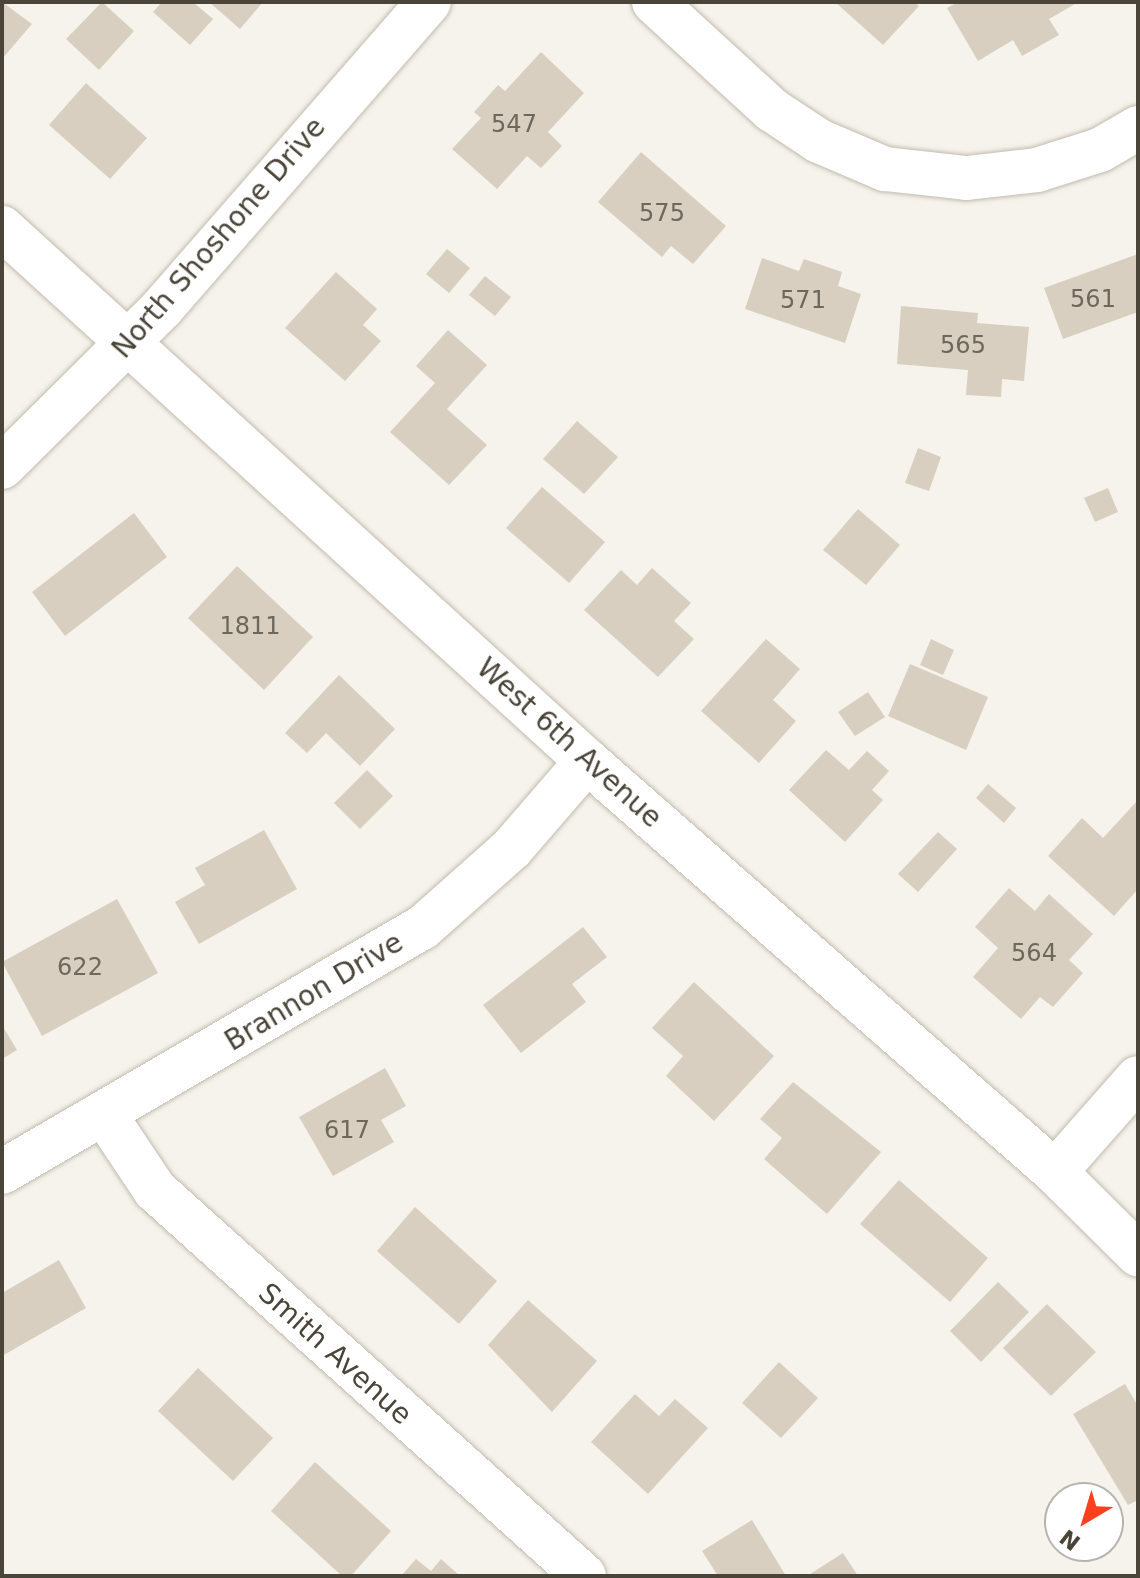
<!DOCTYPE html>
<html>
<head>
<meta charset="utf-8">
<style>
	body { margin:0 }
	#map { position:relative; width:1140px; height:1578px; overflow:hidden; background:#f6f3ec; font-family:"DejaVu Sans",sans-serif }
	div>[style] { position:absolute }
	.building>* { inset:0; background:#d8cfc1 }
	.roads { filter:drop-shadow(0 0 2px #c2bbae) drop-shadow(0 0 2px #c2bbae) }
	.minor>* { height:44px; margin:-22px; padding:0 22px; transform-origin:22px; border-radius:22px; background:#fff }
	span { translate:-50% -50%; white-space:nowrap; text-align:center; line-height:1.15; -webkit-text-stroke:8px #fff; paint-order:stroke }
	.number-label { font-size:24px; color:#6e675b }
	.number-label span { -webkit-text-stroke-width:0 }
	.street-label { font-size:28px; color:#4b4439 }
	.frame { position:absolute; inset:0; border:4px solid #4b4439; pointer-events:none }
	.north { position:absolute; left:1044px; top:1482px; width:80px; height:80px; box-sizing:border-box; background:#fff; border:2px solid #b7b4b0; border-radius:50%; rotate:218deg; font-size:22px; font-weight:700; line-height:32px; text-align:center; color:#4b4439 }
	.north::after { content:''; display:block; margin:auto; width:28px; height:36px; background:#fc3f1d; clip-path:polygon(50% 0,100% 100%,50% 72%,0 100%) }
</style>
</head>
<body>
<div id="map">
	<div class="building">
		<i style="clip-path:polygon(2px 2px,32px 24px,2px 59px)"></i>
		<i style="clip-path:polygon(102px 2px,134px 31px,99px 70px,66px 39px)"></i>
		<i style="clip-path:polygon(162px 2px,193px 2px,213px 19px,190px 45px,153px 12px)"></i>
		<i style="clip-path:polygon(209px 2px,263px 2px,240px 29px)"></i>
		<i style="clip-path:polygon(835px 2px,914px 2px,919px 6px,883px 45px)"></i>
		<i style="clip-path:polygon(958px 2px,1074px 2px,1075px 4px,1049px 19px,1059px 35px,1022px 56px,1013px 40px,978px 61px,947px 8px)"></i>
		<i style="clip-path:polygon(541px 52px,584px 93px,548px 132px,562px 146px,541px 168px,527px 156px,497px 189px,452px 149px,481px 118px,474px 112px,498px 85px,505px 91px)"></i>
		<i style="clip-path:polygon(86px 83px,147px 138px,110px 179px,49px 125px)"></i>
		<i style="clip-path:polygon(641px 152px,726px 226px,693px 264px,671px 246px,662px 257px,598px 202px)"></i>
		<i style="clip-path:polygon(447px 249px,470px 268px,449px 293px,426px 274px)"></i>
		<i style="clip-path:polygon(1138px 254px,1138px 312px,1063px 339px,1044px 288px)"></i>
		<i style="clip-path:polygon(762px 258px,799px 271px,804px 259px,842px 272px,838px 286px,861px 294px,845px 343px,745px 309px)"></i>
		<i style="clip-path:polygon(336px 272px,377px 309px,363px 325px,381px 341px,345px 381px,285px 328px)"></i>
		<i style="clip-path:polygon(485px 276px,511px 297px,495px 316px,469px 295px)"></i>
		<i style="clip-path:polygon(901px 306px,978px 313px,977px 323px,1029px 327px,1024px 381px,1002px 379px,1001px 397px,966px 395px,968px 370px,897px 364px)"></i>
		<i style="clip-path:polygon(448px 330px,487px 365px,447px 409px,487px 445px,449px 485px,390px 432px,435px 383px,416px 366px)"></i>
		<i style="clip-path:polygon(577px 421px,618px 457px,584px 494px,543px 459px)"></i>
		<i style="clip-path:polygon(918px 448px,941px 457px,929px 491px,905px 483px)"></i>
		<i style="clip-path:polygon(542px 487px,605px 542px,569px 583px,506px 528px)"></i>
		<i style="clip-path:polygon(1108px 488px,1118px 512px,1095px 522px,1084px 498px)"></i>
		<i style="clip-path:polygon(858px 509px,900px 545px,866px 585px,823px 550px)"></i>
		<i style="clip-path:polygon(134px 513px,167px 557px,65px 636px,32px 592px)"></i>
		<i style="clip-path:polygon(237px 566px,313px 637px,264px 690px,188px 618px)"></i>
		<i style="clip-path:polygon(652px 568px,691px 603px,674px 621px,694px 639px,658px 677px,584px 610px,621px 570px,637px 585px)"></i>
		<i style="clip-path:polygon(766px 639px,800px 669px,773px 700px,796px 721px,759px 763px,701px 711px)"></i>
		<i style="clip-path:polygon(931px 639px,954px 650px,943px 675px,920px 665px)"></i>
		<i style="clip-path:polygon(910px 664px,988px 697px,966px 750px,888px 716px)"></i>
		<i style="clip-path:polygon(339px 675px,395px 729px,360px 766px,326px 733px,307px 753px,285px 733px)"></i>
		<i style="clip-path:polygon(868px 692px,885px 717px,855px 736px,838px 712px)"></i>
		<i style="clip-path:polygon(826px 750px,849px 770px,867px 751px,889px 771px,872px 790px,883px 800px,845px 842px,789px 790px)"></i>
		<i style="clip-path:polygon(367px 770px,393px 796px,360px 829px,334px 803px)"></i>
		<i style="clip-path:polygon(988px 784px,1016px 808px,1004px 823px,976px 798px)"></i>
		<i style="clip-path:polygon(1138px 800px,1138px 889px,1114px 916px,1048px 856px,1082px 818px,1103px 838px)"></i>
		<i style="clip-path:polygon(264px 830px,297px 889px,199px 944px,175px 902px,205px 885px,195px 868px)"></i>
		<i style="clip-path:polygon(938px 832px,957px 849px,918px 892px,898px 874px)"></i>
		<i style="clip-path:polygon(1009px 888px,1035px 911px,1049px 894px,1093px 934px,1069px 960px,1083px 973px,1053px 1007px,1040px 997px,1021px 1019px,973px 977px,998px 948px,975px 927px)"></i>
		<i style="clip-path:polygon(117px 899px,158px 973px,42px 1036px,2px 962px)"></i>
		<i style="clip-path:polygon(583px 927px,607px 957px,572px 984px,586px 1002px,521px 1053px,483px 1005px)"></i>
		<i style="clip-path:polygon(694px 982px,774px 1056px,714px 1121px,666px 1076px,683px 1056px,652px 1028px)"></i>
		<i style="clip-path:polygon(2px 1025px,17px 1050px,2px 1059px)"></i>
		<i style="clip-path:polygon(385px 1068px,406px 1106px,381px 1120px,394px 1142px,333px 1176px,299px 1117px)"></i>
		<i style="clip-path:polygon(793px 1082px,881px 1152px,827px 1214px,764px 1159px,782px 1138px,760px 1119px)"></i>
		<i style="clip-path:polygon(899px 1180px,988px 1258px,950px 1302px,860px 1224px)"></i>
		<i style="clip-path:polygon(415px 1207px,497px 1281px,459px 1324px,377px 1251px)"></i>
		<i style="clip-path:polygon(59px 1260px,86px 1308px,2px 1356px,2px 1293px)"></i>
		<i style="clip-path:polygon(998px 1282px,1029px 1312px,981px 1362px,950px 1331px)"></i>
		<i style="clip-path:polygon(528px 1300px,597px 1361px,552px 1412px,488px 1345px)"></i>
		<i style="clip-path:polygon(1047px 1304px,1096px 1352px,1051px 1396px,1003px 1348px)"></i>
		<i style="clip-path:polygon(779px 1362px,818px 1398px,781px 1438px,742px 1403px)"></i>
		<i style="clip-path:polygon(198px 1368px,273px 1438px,233px 1481px,158px 1411px)"></i>
		<i style="clip-path:polygon(1125px 1384px,1138px 1406px,1138px 1500px,1128px 1505px,1073px 1414px)"></i>
		<i style="clip-path:polygon(635px 1394px,659px 1416px,675px 1399px,708px 1428px,648px 1494px,591px 1442px)"></i>
		<i style="clip-path:polygon(315px 1462px,391px 1531px,351px 1576px,342px 1576px,271px 1511px)"></i>
		<i style="clip-path:polygon(752px 1520px,786px 1576px,718px 1576px,702px 1551px)"></i>
		<i style="clip-path:polygon(843px 1553px,858px 1576px,807px 1576px)"></i>
		<i style="clip-path:polygon(416px 1559px,431px 1571px,441px 1559px,460px 1576px,401px 1576px)"></i>
	</div>
	<div class="roads">
		<div class="minor">
			<i style="left:654px;top:2px;width:160px;rotate:42.5deg"></i>
			<i style="left:772px;top:110px;width:56px;rotate:33.4deg"></i>
			<i style="left:819px;top:141px;width:72px;rotate:23deg"></i>
			<i style="left:885px;top:169px;width:82px;rotate:6.3deg"></i>
			<i style="left:967px;top:178px;width:70px;rotate:-6.5deg"></i>
			<i style="left:1037px;top:170px;width:66px;rotate:-17.6deg"></i>
			<i style="left:1100px;top:150px;width:44px;rotate:-30.1deg"></i>
			<i style="left:2px;top:228px;width:791px;rotate:42.34deg"></i>
			<i style="left:587px;top:761px;width:623px;rotate:41.29deg"></i>
			<i style="left:1055px;top:1172px;width:117px;rotate:44.7deg"></i>
			<i style="left:2px;top:467px;width:226px;rotate:-44.8deg"></i>
			<i style="left:162px;top:308px;width:406px;rotate:-48.9deg"></i>
			<i style="left:105px;top:1115px;width:90px;rotate:56.3deg"></i>
			<i style="left:155px;top:1190px;width:577px;rotate:41.98deg"></i>
			<i style="left:2px;top:1172px;width:486px;rotate:-30.2deg"></i>
			<i style="left:422px;top:928px;width:120px;rotate:-41.6deg"></i>
			<i style="left:512px;top:848px;width:115px;rotate:-49.2deg"></i>
			<i style="left:1055px;top:1172px;width:125px;rotate:-48.6deg"></i>
		</div>
	</div>
	<div class="number-label">
		<span style="left:514px;top:125px">547</span>
		<span style="left:662px;top:214px">575</span>
		<span style="left:1093px;top:300px">561</span>
		<span style="left:803px;top:301px">571</span>
		<span style="left:963px;top:346px">565</span>
		<span style="left:250px;top:627px">1811</span>
		<span style="left:1034px;top:954px">564</span>
		<span style="left:80px;top:968px">622</span>
		<span style="left:347px;top:1131px">617</span>
	</div>
	<div class="street-label">
		<span style="left:219px;top:238px;rotate:-49deg">North Shoshone Drive</span>
		<span style="left:569px;top:743px;rotate:42deg">West 6th Avenue</span>
		<span style="left:314px;top:992px;rotate:-31deg">Brannon Drive</span>
		<span style="left:335px;top:1354px;rotate:42deg">Smith Avenue</span>
	</div>
	<div class="frame"></div>
	<div class="north">N</div>
</div>
</body>
</html>
